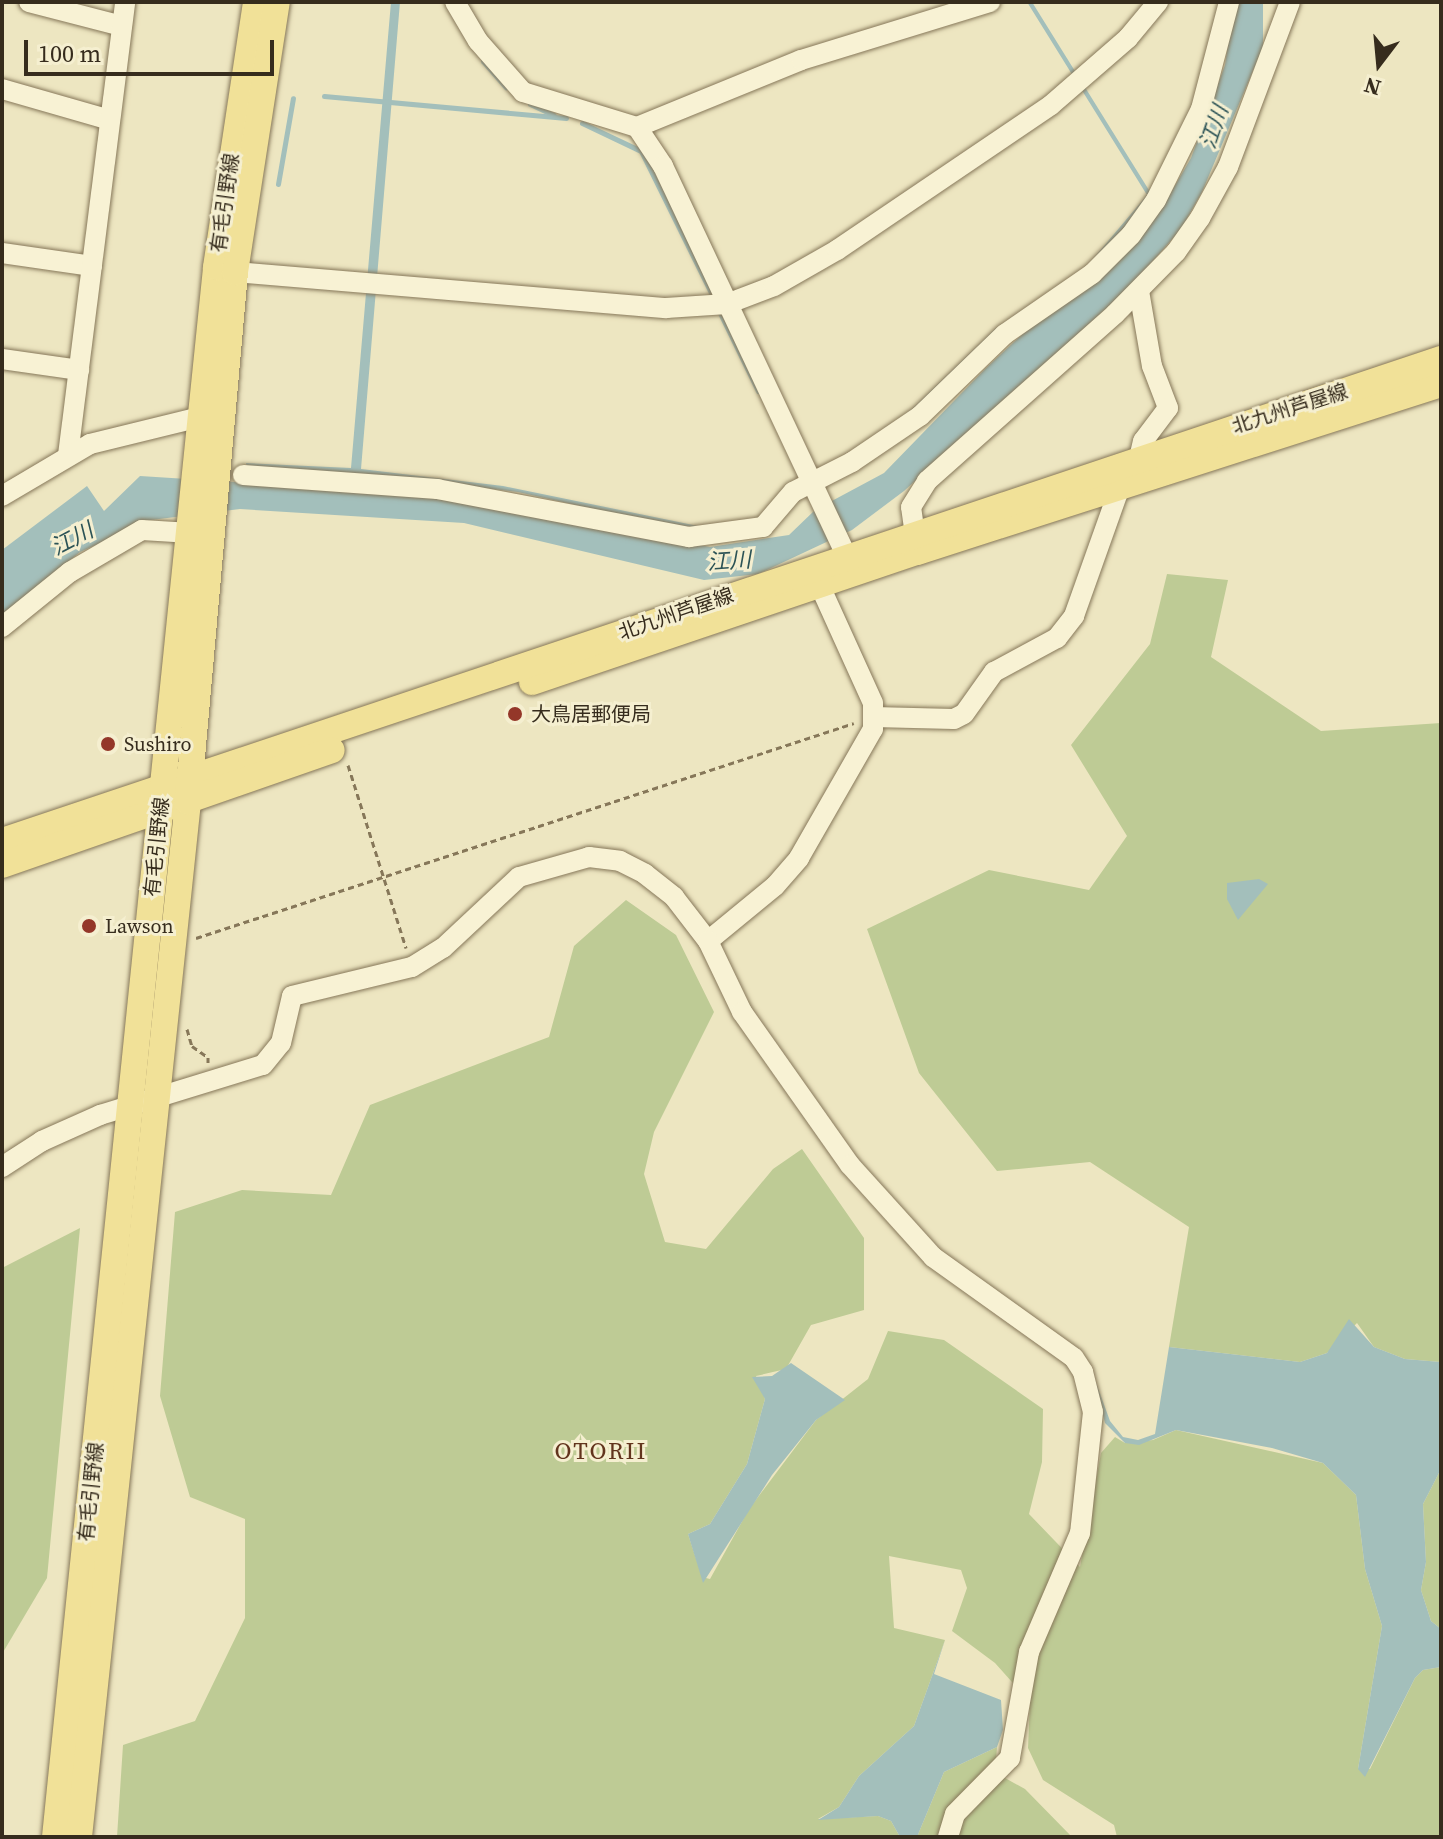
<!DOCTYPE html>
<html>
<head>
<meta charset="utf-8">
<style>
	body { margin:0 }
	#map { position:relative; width:1443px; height:1839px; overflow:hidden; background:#ede6c1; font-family:"Source Serif 4","Noto Sans JP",serif }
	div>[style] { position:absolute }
	.green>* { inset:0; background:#becb95 }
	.water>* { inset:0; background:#a3bfbb }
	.stream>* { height:5px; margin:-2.5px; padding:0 2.5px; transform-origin:2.5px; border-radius:2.5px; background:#a3bfbb }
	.path>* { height:3px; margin-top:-1.5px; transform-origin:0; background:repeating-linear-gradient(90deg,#867759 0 6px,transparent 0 10px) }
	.roads { filter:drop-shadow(0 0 2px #867759) drop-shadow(0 0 2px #867759) }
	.minor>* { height:20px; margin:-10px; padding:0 10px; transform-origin:10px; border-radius:10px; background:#f8f2d4 }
	.major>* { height:26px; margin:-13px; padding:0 13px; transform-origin:13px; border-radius:13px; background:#f1e198 }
	.dots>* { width:22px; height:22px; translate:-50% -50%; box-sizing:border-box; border:4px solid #f5efd0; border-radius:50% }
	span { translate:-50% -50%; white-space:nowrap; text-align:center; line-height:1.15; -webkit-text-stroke:6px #f5efd0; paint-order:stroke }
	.street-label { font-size:20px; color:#362c1d }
	.poi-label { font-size:20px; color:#362c1d }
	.left { translate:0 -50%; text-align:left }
	.water-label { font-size:22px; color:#2c5356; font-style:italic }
	.quarter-label { font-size:24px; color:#62341d; letter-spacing:2px }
	.frame { position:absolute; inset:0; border:4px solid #362c1d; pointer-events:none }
	.north { position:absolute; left:1339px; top:24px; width:80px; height:80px; -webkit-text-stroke:6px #f5efd0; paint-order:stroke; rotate:196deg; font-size:22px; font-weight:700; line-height:32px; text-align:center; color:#362c1d }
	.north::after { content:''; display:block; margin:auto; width:28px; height:36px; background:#362c1d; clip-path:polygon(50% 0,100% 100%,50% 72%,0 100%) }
	.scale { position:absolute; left:24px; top:40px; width:250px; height:36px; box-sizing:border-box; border:4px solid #362c1d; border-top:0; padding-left:10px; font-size:24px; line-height:28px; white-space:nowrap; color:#362c1d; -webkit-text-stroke:6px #f5efd0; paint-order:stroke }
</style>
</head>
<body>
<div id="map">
	<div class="green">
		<i style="clip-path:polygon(1167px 574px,1228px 580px,1211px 657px,1321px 731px,1441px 723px,1441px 1362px,1405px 1359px,1374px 1347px,1357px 1323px,1327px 1353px,1300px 1362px,1169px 1347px,1189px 1227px,1090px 1162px,997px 1171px,919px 1073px,867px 929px,989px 870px,1089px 890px,1127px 836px,1071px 745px,1150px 644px)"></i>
		<i style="clip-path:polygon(626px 900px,676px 935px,714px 1012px,654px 1132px,644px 1174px,665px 1242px,706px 1249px,773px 1169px,802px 1149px,864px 1238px,864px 1310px,811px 1325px,786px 1369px,756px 1376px,765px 1399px,747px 1464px,710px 1524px,688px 1534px,702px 1577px,710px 1579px,749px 1509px,816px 1420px,868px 1379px,888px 1331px,944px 1340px,1043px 1409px,1042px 1462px,1029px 1514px,1080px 1567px,1101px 1453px,1115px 1437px,1125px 1443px,1153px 1440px,1176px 1430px,1323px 1463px,1356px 1495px,1365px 1569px,1382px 1626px,1358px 1769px,1370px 1769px,1415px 1678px,1423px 1670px,1441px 1667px,1441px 1837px,1117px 1837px,1114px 1825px,1043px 1780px,1028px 1748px,1030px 1702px,995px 1663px,952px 1631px,967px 1588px,961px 1570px,889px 1556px,894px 1628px,945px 1640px,914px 1726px,859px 1776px,839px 1807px,818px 1819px,878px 1816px,891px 1821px,900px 1837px,117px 1837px,123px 1745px,195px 1721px,245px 1618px,245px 1519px,190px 1497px,160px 1396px,175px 1212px,242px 1190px,331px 1195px,370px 1105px,549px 1037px,574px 946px)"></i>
		<i style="clip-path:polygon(80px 1228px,47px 1578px,2px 1654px,2px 1268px)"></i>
		<i style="clip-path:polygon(1441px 1469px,1441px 1629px,1431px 1621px,1421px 1590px,1426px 1562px,1423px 1504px)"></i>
		<i style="clip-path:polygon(997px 1747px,996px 1760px,1005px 1778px,1025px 1789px,1072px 1837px,917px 1837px,944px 1772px)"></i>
	</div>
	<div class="water">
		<i style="clip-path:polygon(391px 2px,400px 2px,361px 469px,503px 486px,703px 527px,762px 518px,717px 529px,665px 525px,518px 492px,360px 474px,710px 547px,789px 535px,815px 510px,884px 473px,986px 368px,1166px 201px,1191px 158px,1225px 65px,1234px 2px,1263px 2px,1263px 47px,1202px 192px,1181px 229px,1131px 286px,904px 491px,852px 530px,758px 574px,704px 580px,464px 523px,240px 509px,151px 520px,80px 552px,2px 616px,2px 550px,87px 486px,104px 511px,140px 476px,250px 483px,246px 463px,351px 468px)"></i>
		<i style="clip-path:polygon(1027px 2px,1032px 2px,1152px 195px,1091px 267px,1000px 330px,909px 416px,854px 452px,912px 409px,996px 328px,1087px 266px,1147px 195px)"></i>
		<i style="clip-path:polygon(1259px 879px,1268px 884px,1238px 920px,1227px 899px,1227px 883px)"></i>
		<i style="clip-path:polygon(1349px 1319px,1374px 1347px,1405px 1359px,1441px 1362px,1441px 1469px,1423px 1504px,1426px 1562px,1421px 1590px,1431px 1621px,1441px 1629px,1441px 1667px,1423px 1670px,1415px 1678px,1365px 1777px,1358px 1769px,1382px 1626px,1365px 1569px,1356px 1495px,1323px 1463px,1272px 1448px,1176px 1430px,1139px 1445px,1125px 1443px,1105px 1423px,1090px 1366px,1110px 1421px,1123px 1437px,1138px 1440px,1155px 1434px,1169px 1347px,1300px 1362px,1327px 1353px)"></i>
		<i style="clip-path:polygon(791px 1363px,845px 1400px,816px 1420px,772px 1475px,703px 1583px,688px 1534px,710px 1524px,747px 1464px,765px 1399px,752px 1377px,772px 1376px)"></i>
		<i style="clip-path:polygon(945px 1640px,934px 1674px,1001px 1700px,1003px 1730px,997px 1747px,944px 1772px,917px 1837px,900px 1837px,891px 1821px,878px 1816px,818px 1820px,839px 1807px,859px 1776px,914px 1726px)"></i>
	</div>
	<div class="stream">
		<i style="left:483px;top:61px;width:35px;rotate:49deg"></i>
		<i style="left:324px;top:96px;width:243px;rotate:5.2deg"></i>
		<i style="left:530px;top:104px;width:26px;rotate:25deg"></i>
		<i style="left:582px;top:123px;width:65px;rotate:25.4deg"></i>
		<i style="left:641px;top:151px;width:165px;rotate:63.7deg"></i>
		<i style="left:278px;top:184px;width:87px;rotate:-80.1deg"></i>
		<i style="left:720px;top:313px;width:87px;rotate:64deg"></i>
	</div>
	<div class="path">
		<i style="left:348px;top:765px;width:192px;rotate:72.4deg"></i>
		<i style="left:196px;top:938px;width:692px;rotate:-18.09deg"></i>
		<i style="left:187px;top:1029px;width:18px;rotate:74deg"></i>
		<i style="left:192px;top:1046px;width:19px;rotate:35deg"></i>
		<i style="left:208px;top:1057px;width:7px;rotate:90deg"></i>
	</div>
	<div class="roads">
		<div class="minor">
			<i style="left:29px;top:2px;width:96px;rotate:14.5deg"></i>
			<i style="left:455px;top:2px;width:45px;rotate:59.5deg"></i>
			<i style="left:478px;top:41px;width:68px;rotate:48.6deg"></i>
			<i style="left:523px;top:92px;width:119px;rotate:17.1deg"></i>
			<i style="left:637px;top:127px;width:177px;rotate:-22.2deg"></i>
			<i style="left:801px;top:60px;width:198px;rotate:-17.1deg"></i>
			<i style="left:2px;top:89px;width:112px;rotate:16deg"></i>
			<i style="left:637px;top:127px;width:47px;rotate:56.3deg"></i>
			<i style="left:663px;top:166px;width:430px;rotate:64.8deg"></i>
			<i style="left:2px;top:253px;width:91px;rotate:8.2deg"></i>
			<i style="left:235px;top:272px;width:433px;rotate:4.8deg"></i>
			<i style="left:666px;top:308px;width:61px;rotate:-3.8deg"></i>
			<i style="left:727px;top:304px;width:50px;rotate:-21deg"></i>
			<i style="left:774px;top:286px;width:73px;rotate:-29.7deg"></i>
			<i style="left:837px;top:250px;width:258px;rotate:-34.1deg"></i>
			<i style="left:1051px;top:105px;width:102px;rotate:-41deg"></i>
			<i style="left:1128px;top:38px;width:47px;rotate:-50.2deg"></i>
			<i style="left:1139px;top:291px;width:76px;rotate:80.2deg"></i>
			<i style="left:1152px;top:366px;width:45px;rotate:69.1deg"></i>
			<i style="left:1168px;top:408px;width:41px;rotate:127.1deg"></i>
			<i style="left:1143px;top:441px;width:18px;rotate:103deg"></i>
			<i style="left:2px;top:359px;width:78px;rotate:8.1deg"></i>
			<i style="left:68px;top:455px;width:457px;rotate:-82.8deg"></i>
			<i style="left:243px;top:475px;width:195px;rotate:4.1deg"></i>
			<i style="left:437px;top:489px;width:257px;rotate:10.8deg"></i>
			<i style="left:689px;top:537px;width:75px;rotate:-7.7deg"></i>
			<i style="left:763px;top:527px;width:46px;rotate:-49.4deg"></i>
			<i style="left:793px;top:492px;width:66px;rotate:-27deg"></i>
			<i style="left:852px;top:462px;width:82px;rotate:-34.1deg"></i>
			<i style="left:920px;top:416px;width:118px;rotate:-44deg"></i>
			<i style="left:1005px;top:334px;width:106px;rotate:-34.6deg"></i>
			<i style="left:1092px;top:274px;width:55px;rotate:-45deg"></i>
			<i style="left:1131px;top:235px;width:43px;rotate:-54.5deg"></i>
			<i style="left:1156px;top:200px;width:102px;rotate:-63.7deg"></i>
			<i style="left:1201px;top:109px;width:111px;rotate:-75.3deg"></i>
			<i style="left:2px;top:496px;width:102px;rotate:-30.6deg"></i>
			<i style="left:90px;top:444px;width:126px;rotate:-13.8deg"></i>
			<i style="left:917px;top:549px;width:42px;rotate:-98.1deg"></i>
			<i style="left:911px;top:507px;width:31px;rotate:-58deg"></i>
			<i style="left:927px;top:481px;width:251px;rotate:-41.6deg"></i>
			<i style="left:1115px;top:314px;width:87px;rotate:-45.5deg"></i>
			<i style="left:1176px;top:252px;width:42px;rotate:-54.8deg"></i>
			<i style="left:1200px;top:218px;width:58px;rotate:-61.2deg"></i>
			<i style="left:1228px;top:167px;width:176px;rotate:-69.4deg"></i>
			<i style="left:2px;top:627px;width:87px;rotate:-39deg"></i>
			<i style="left:70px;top:572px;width:83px;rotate:-30.3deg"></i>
			<i style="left:142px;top:530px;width:49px;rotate:3.5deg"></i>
			<i style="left:873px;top:717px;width:81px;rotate:1.4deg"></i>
			<i style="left:954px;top:719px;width:11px;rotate:-27deg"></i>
			<i style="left:964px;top:714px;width:52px;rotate:-54.5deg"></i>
			<i style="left:994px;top:672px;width:72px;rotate:-28.4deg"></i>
			<i style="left:1057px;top:638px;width:28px;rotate:-52deg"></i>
			<i style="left:1074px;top:616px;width:137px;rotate:-70.4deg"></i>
			<i style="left:708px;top:941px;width:87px;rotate:-39.4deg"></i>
			<i style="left:775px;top:886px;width:37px;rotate:-49deg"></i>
			<i style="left:799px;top:858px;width:149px;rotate:-60.2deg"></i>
			<i style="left:873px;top:729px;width:26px;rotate:-90deg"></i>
			<i style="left:873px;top:703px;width:128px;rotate:-114.4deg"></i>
			<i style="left:2px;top:1167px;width:48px;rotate:-33deg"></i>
			<i style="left:42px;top:1141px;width:64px;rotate:-24.1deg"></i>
			<i style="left:100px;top:1115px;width:170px;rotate:-17.1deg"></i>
			<i style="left:263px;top:1065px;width:28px;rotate:-51deg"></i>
			<i style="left:281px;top:1043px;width:48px;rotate:-76.8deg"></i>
			<i style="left:292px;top:996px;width:123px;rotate:-13.6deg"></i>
			<i style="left:412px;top:967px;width:36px;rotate:-32deg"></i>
			<i style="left:443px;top:948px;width:104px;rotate:-43.1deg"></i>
			<i style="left:519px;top:877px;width:73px;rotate:-15.9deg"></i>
			<i style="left:589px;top:857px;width:31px;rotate:7deg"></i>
			<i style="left:620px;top:861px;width:28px;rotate:27deg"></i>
			<i style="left:645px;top:874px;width:37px;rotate:38deg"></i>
			<i style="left:674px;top:897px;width:56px;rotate:52.3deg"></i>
			<i style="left:708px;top:941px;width:79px;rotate:64.4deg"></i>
			<i style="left:742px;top:1012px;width:187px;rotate:54.8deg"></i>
			<i style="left:850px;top:1165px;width:124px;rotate:47.9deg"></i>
			<i style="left:933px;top:1257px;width:173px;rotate:35.6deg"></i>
			<i style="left:1074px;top:1358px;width:17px;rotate:57deg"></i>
			<i style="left:1083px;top:1372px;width:41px;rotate:76deg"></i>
			<i style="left:1093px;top:1412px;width:122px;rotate:96.1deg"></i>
			<i style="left:1080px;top:1533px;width:129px;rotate:113.2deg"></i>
			<i style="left:1029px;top:1652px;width:108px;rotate:100.2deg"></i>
			<i style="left:1010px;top:1758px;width:78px;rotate:134.5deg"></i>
			<i style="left:955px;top:1814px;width:24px;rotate:107deg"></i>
		</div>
		<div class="major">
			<i style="left:532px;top:682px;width:406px;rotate:-18.7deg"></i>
			<i style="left:917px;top:552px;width:550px;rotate:-17.78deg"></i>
			<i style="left:2px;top:841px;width:1518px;rotate:-18.52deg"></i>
			<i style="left:2px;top:865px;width:349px;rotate:-19.2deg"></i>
			<i style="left:55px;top:1837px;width:1578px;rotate:-84.14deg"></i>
			<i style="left:216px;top:267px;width:268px;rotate:-81.4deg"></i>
			<i style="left:79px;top:1837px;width:1041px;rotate:-83.99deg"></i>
			<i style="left:188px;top:802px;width:532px;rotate:-84.93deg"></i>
			<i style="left:235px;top:272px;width:273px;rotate:-81.2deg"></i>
		</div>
	</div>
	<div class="dots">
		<i style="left:515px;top:714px;background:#943729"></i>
		<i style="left:108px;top:744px;background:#943729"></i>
		<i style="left:89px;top:926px;background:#943729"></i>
	</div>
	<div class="street-label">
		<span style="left:225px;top:203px;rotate:-82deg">有毛引野線</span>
		<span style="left:1290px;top:409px;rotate:-18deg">北九州芦屋線</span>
		<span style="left:676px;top:614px;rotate:-19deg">北九州芦屋線</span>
		<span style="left:157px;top:847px;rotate:-84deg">有毛引野線</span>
		<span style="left:91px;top:1492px;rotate:-84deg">有毛引野線</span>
	</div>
	<div class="poi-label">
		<span class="left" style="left:531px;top:714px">大鳥居郵便局</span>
		<span class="left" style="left:124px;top:744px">Sushiro</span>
		<span class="left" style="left:105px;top:926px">Lawson</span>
	</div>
	<div class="water-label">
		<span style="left:1214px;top:127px;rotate:-71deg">江川</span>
		<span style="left:72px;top:539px;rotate:-28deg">江川</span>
		<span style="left:729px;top:561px;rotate:-4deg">江川</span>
	</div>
	<div class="quarter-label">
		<span style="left:601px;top:1451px">OTORII</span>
	</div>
	<div class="frame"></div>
	<div class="north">N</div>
	<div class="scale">100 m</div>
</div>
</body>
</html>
